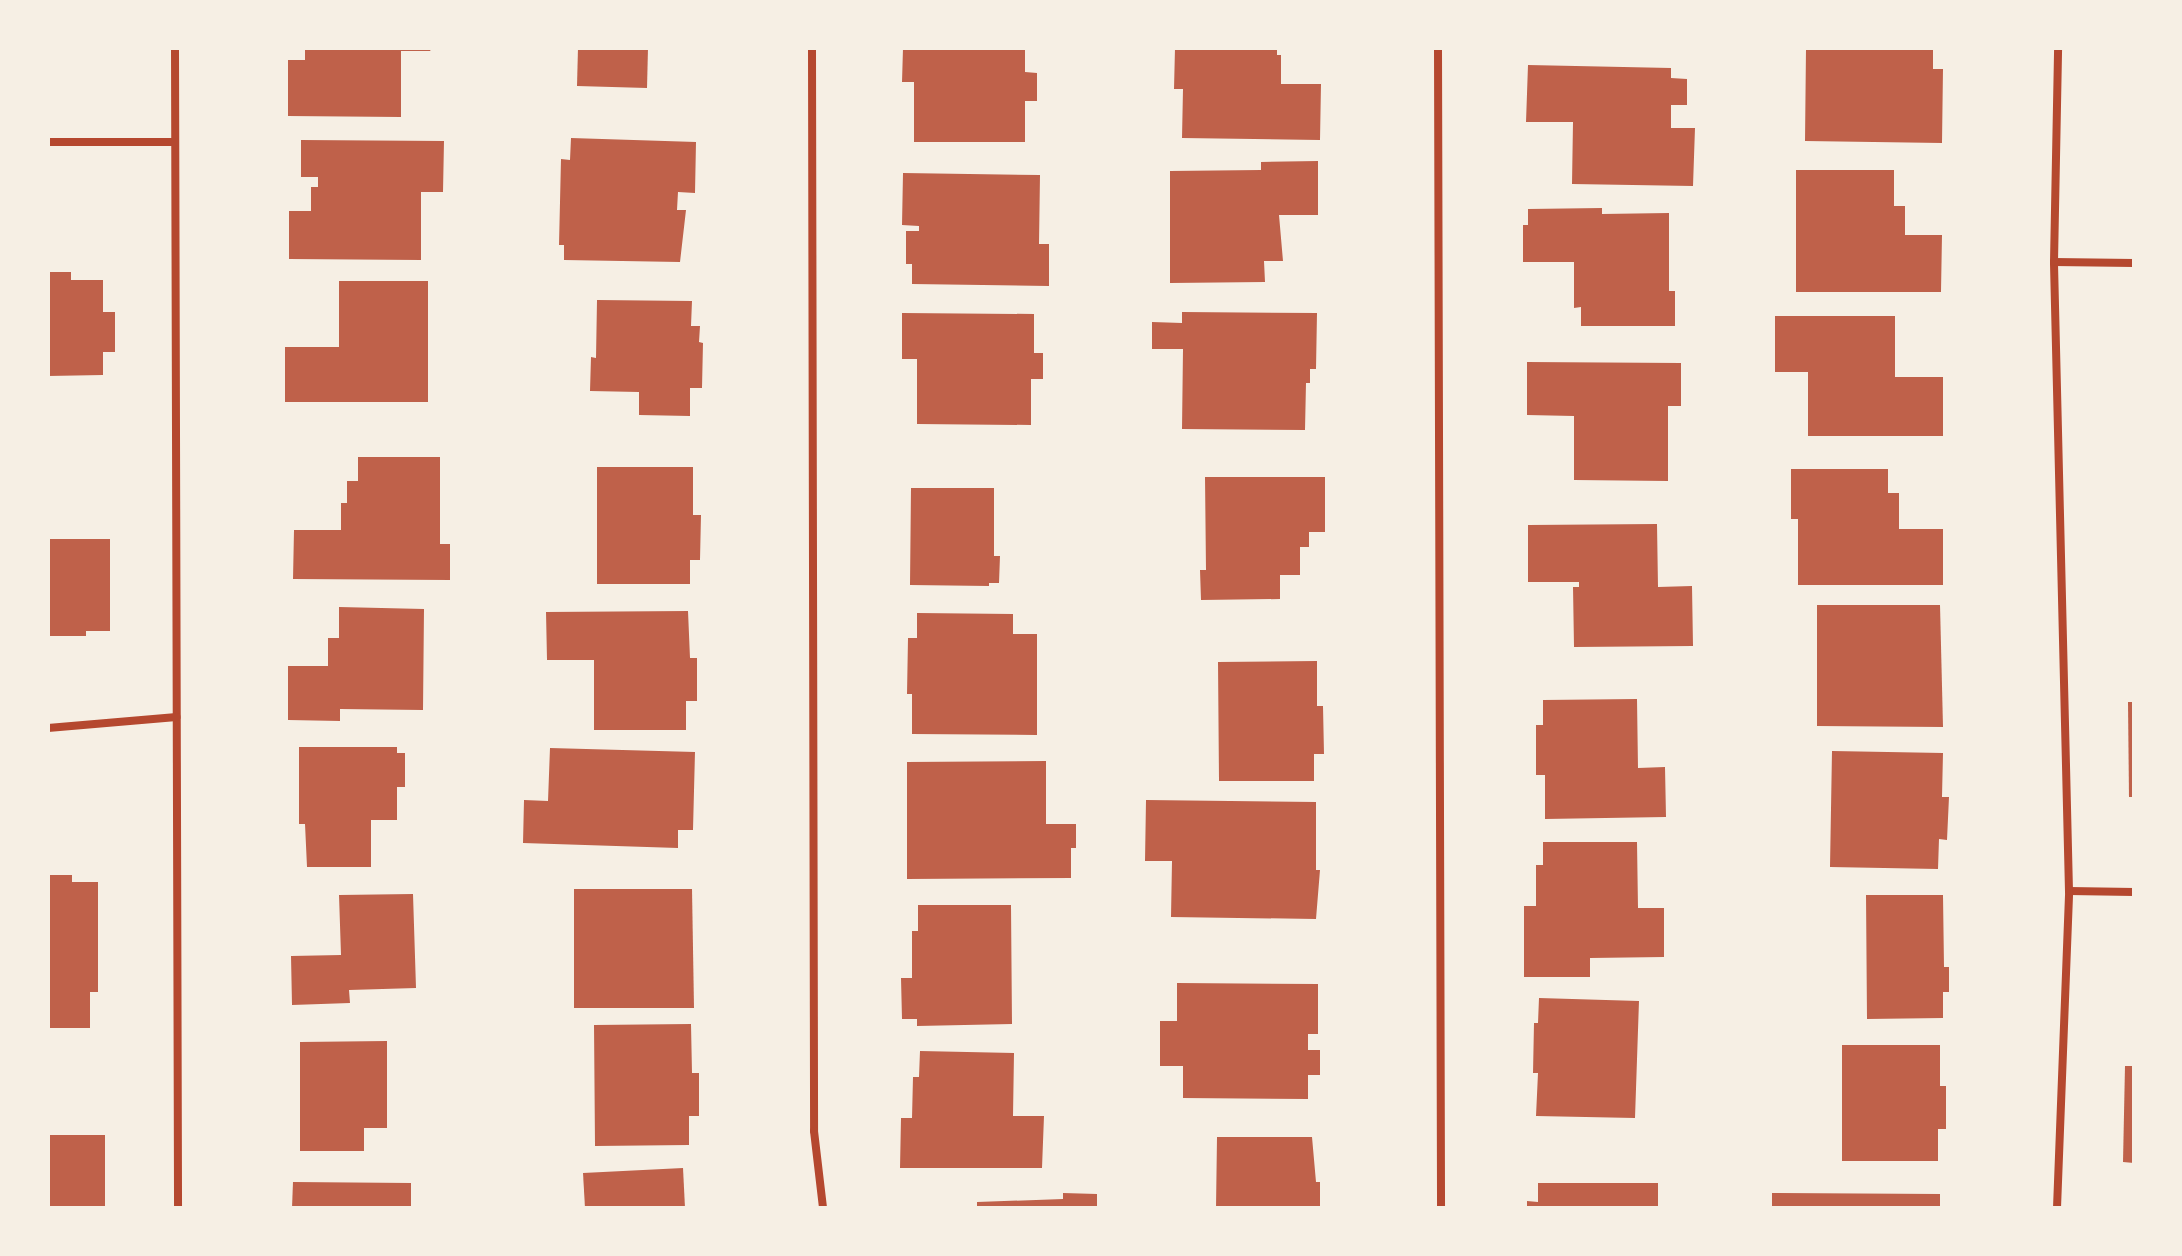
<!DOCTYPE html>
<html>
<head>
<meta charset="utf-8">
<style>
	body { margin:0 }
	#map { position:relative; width:2182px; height:1256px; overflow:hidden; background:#f6efe4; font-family:Montserrat,sans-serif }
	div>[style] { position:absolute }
	.building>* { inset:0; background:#bf614a }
	.minor>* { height:8px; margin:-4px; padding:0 4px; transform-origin:4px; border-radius:4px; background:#b5482f }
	span { translate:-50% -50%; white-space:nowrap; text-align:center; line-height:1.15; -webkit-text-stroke:6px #f6efe4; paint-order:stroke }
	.frame { position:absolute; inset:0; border:50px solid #f6efe4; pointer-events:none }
</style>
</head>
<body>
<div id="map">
	<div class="building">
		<i style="clip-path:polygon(305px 48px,432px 48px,430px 51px,401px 51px,401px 117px,288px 116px,288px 60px,305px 60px)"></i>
		<i style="clip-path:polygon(578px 48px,648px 48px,647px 88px,577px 86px)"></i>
		<i style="clip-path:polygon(903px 48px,1025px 48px,1025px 72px,1037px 73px,1037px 101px,1025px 101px,1025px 142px,914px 142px,914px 82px,902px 82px)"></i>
		<i style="clip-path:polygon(1175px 48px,1277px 48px,1277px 55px,1281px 55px,1281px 84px,1321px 84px,1320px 140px,1182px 138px,1183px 89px,1174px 89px)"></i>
		<i style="clip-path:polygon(1806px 48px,1933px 48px,1933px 69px,1943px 69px,1942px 143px,1805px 141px)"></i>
		<i style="clip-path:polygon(1528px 65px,1671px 68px,1671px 78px,1687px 79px,1687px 105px,1671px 105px,1671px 128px,1695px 128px,1693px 186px,1572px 184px,1573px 122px,1526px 122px)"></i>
		<i style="clip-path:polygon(571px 138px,696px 142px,695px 193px,678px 192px,677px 210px,686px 210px,680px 262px,564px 260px,564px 245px,559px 245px,561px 159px,570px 160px)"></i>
		<i style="clip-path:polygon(301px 140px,444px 141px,443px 192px,421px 192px,421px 260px,289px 259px,289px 211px,311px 211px,311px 187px,318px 187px,318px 177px,301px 177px)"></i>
		<i style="clip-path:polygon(1318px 161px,1318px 215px,1279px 215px,1283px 261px,1264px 261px,1265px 282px,1170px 283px,1170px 171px,1261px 170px,1261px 162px)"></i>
		<i style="clip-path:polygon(1796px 170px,1894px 170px,1894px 206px,1905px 206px,1905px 235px,1942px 235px,1941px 292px,1796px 292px)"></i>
		<i style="clip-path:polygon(903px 173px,1040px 175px,1039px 244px,1049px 244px,1049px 286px,912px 284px,912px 264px,906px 264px,906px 231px,919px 231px,919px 226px,902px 225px)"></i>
		<i style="clip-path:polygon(1602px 208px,1602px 214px,1669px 213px,1669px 291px,1675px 291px,1675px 326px,1581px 326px,1581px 307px,1574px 308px,1574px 262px,1523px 262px,1523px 225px,1528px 225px,1528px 209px)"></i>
		<i style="clip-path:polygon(48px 272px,71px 272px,71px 280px,103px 280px,103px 312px,115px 312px,115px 352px,103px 352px,103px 375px,48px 376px)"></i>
		<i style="clip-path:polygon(339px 281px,428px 281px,428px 402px,285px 402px,285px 347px,339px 347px)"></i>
		<i style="clip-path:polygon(597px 300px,692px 301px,691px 326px,700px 326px,699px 342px,703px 343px,702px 388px,690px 388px,690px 416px,639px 415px,639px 392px,590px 391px,591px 357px,596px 358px)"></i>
		<i style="clip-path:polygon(1182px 312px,1317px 313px,1316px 369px,1310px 369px,1310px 383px,1306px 383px,1305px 430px,1182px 429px,1183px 349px,1152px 349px,1152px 322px,1182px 323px)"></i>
		<i style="clip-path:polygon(902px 313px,1034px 314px,1034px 353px,1043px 353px,1043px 379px,1031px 379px,1031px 425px,917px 424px,917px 359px,902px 359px)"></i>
		<i style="clip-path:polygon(1775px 316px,1895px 316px,1895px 377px,1943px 377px,1943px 436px,1808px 436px,1808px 372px,1775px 372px)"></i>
		<i style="clip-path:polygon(1527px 362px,1681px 363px,1681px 406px,1668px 406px,1668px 481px,1574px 480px,1574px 416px,1527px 415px)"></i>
		<i style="clip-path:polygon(358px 457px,440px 457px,440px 544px,450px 544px,450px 580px,293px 579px,294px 530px,341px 530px,341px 503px,347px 503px,347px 481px,358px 481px)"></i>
		<i style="clip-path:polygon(597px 467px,693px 467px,693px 515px,701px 515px,700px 560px,690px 560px,690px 584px,597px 584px)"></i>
		<i style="clip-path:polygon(1791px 469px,1888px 469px,1888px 493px,1899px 493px,1899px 529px,1943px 529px,1943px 585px,1798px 585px,1798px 519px,1791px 519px)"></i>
		<i style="clip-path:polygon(1205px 477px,1325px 477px,1325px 532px,1309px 532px,1309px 547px,1300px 547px,1300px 575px,1280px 575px,1280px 599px,1201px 600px,1200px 570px,1206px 570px)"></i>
		<i style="clip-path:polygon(911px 488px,994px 488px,994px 556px,1000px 556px,999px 583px,989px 583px,989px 586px,910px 585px)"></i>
		<i style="clip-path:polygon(1657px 524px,1658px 587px,1692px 586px,1693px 646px,1574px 647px,1573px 587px,1579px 587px,1579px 582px,1528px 582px,1528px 525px)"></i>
		<i style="clip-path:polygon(48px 539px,110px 539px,110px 631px,86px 631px,86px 636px,48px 636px)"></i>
		<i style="clip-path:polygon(1817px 605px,1940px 605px,1943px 727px,1817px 726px)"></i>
		<i style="clip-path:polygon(339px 607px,424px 609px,423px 710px,340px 709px,340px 721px,288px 720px,288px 666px,328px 666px,328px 638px,339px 638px)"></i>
		<i style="clip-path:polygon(688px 611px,690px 658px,697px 658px,697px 701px,686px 701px,686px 730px,594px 730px,594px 660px,547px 660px,546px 612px)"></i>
		<i style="clip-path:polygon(917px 613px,1013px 614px,1013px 634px,1037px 634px,1037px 735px,912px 734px,912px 694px,907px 694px,908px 638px,917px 638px)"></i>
		<i style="clip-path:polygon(1317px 661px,1317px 706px,1323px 706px,1324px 754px,1314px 754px,1314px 781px,1219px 781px,1218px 662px)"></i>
		<i style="clip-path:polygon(1637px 699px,1638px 768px,1665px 767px,1666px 817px,1545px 819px,1545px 775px,1536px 775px,1536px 725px,1543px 725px,1543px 700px)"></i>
		<i style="clip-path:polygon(2128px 702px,2134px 702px,2134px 797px,2129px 797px)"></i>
		<i style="clip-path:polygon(299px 747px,397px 747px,397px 753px,405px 753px,405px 787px,397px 787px,397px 820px,371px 820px,371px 867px,307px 867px,305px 824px,299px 824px)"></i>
		<i style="clip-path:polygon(550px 748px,695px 752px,693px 830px,678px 830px,678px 848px,523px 843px,524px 800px,548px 801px)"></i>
		<i style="clip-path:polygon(1832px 751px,1943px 753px,1942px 797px,1949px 797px,1947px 840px,1939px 839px,1938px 869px,1830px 867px)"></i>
		<i style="clip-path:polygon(1046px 761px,1046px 824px,1076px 824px,1076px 848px,1071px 848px,1071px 878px,907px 879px,907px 762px)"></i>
		<i style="clip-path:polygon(1146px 800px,1316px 802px,1316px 870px,1320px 870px,1316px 919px,1171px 917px,1172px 861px,1145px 861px)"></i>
		<i style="clip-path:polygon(1543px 842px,1637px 842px,1638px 908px,1664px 908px,1664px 957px,1590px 958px,1590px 977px,1524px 977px,1524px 906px,1536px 906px,1536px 865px,1543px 865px)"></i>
		<i style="clip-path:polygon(48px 875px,72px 875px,72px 882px,98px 882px,98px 992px,90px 992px,90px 1028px,48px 1028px)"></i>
		<i style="clip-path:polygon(574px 889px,692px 889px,694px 1008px,574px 1008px)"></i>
		<i style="clip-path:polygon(413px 894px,416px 988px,349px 990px,350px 1003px,292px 1005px,291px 956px,341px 955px,339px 895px)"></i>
		<i style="clip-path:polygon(1866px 895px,1943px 895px,1944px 967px,1949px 967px,1949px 992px,1943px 992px,1943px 1018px,1867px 1019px)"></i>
		<i style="clip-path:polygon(918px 905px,1011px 905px,1012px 1024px,917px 1026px,917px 1019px,902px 1019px,901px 978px,912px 978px,912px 931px,918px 931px)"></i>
		<i style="clip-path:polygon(1177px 983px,1318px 984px,1318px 1034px,1308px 1034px,1308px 1050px,1320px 1050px,1320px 1075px,1308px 1075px,1308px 1099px,1183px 1098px,1183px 1066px,1160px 1066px,1160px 1021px,1177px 1021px)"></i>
		<i style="clip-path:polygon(1539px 998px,1639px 1001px,1635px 1118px,1536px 1116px,1538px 1073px,1533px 1073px,1534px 1023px,1538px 1023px)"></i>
		<i style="clip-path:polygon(691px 1024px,692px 1073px,699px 1073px,699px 1116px,689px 1116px,689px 1145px,595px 1146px,594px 1025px)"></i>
		<i style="clip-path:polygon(387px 1041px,387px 1128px,364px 1128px,364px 1151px,300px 1151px,300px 1042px)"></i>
		<i style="clip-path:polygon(1842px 1045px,1940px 1045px,1940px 1086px,1946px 1086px,1946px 1129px,1938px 1129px,1938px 1161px,1842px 1161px)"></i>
		<i style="clip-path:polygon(920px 1051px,1014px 1053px,1013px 1116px,1044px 1116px,1042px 1168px,900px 1168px,901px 1118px,912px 1118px,913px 1077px,919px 1077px)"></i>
		<i style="clip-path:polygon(2125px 1066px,2134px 1066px,2134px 1163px,2123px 1162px)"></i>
		<i style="clip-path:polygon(48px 1135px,105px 1135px,105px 1208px,48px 1208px)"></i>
		<i style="clip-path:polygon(1217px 1137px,1312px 1137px,1316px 1182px,1320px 1182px,1320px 1208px,1216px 1208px)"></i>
		<i style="clip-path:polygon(683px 1168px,685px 1208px,585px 1208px,583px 1173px)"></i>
		<i style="clip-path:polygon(293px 1182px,411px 1183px,411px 1208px,292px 1208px)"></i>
		<i style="clip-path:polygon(1538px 1183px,1658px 1183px,1658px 1208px,1527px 1208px,1527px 1201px,1538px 1202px)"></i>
		<i style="clip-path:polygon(1063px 1193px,1097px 1194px,1097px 1208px,977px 1208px,977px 1202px,1063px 1199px)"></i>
		<i style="clip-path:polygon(1772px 1193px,1940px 1194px,1940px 1208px,1772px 1208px)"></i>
	</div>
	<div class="minor">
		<i style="left:175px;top:48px;width:1160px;rotate:89.85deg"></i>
		<i style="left:812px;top:48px;width:1083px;rotate:89.89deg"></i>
		<i style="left:814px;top:1131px;width:78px;rotate:83.3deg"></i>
		<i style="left:1438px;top:48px;width:1160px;rotate:89.85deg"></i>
		<i style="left:48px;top:142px;width:127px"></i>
		<i style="left:2054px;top:262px;width:80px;rotate:0.7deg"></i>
		<i style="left:48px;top:728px;width:129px;rotate:-4.9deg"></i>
		<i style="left:2069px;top:891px;width:65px;rotate:0.9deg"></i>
		<i style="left:2057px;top:1208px;width:317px;rotate:-87.8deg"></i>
		<i style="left:2069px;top:891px;width:629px;rotate:-91.37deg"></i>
		<i style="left:2054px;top:262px;width:214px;rotate:-88.9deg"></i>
	</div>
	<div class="frame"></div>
</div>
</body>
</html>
